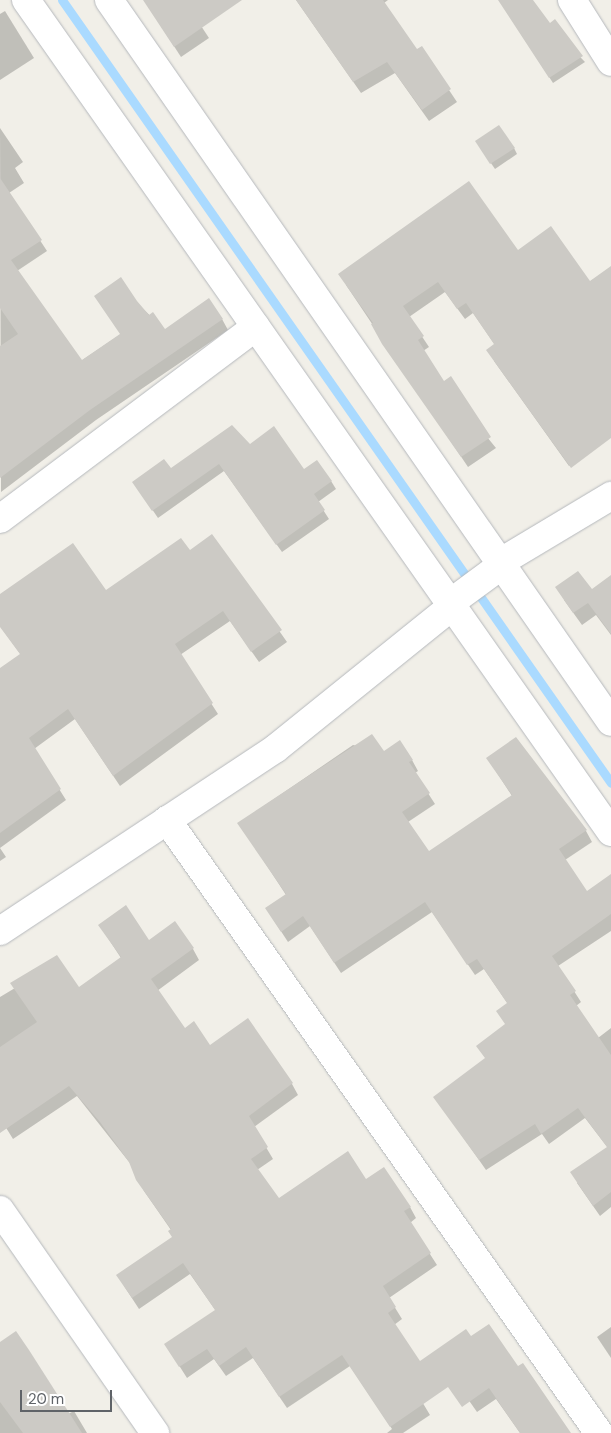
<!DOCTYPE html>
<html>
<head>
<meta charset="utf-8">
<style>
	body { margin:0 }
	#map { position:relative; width:611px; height:1433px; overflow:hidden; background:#f1efe8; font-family:"DM Sans",sans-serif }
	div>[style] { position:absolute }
	.shadow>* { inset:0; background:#0003 }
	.stream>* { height:9px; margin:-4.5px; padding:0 4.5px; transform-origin:4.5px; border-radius:4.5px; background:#aadaff }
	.building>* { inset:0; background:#cccac5 }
	.roads { filter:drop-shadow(0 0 1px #b5b8bc) drop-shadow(0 0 1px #b5b8bc) }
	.minor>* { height:28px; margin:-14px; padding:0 14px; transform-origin:14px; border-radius:14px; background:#fff }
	span { translate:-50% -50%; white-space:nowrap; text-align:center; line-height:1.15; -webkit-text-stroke:4px #fff; paint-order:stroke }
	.scale { position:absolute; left:20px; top:1390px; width:92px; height:22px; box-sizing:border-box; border:2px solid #5f6368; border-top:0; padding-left:6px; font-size:15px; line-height:18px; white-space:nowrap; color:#5f6368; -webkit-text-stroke:4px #fff; paint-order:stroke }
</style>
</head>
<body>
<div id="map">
	<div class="shadow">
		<i style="clip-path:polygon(144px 0,184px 0,209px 38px,181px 57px)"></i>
		<i style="clip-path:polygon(296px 0,388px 0,384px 3px,417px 51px,421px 48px,457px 102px,429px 121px,395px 73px,361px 93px)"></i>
		<i style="clip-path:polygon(531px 0,549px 25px,585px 62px,553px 83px,503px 6px)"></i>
		<i style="clip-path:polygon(5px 11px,34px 58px,0 80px,0 14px)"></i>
		<i style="clip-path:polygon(0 128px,23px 162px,15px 168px,24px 183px,9px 193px,47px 251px,17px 271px,81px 361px,121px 334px,136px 302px,165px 330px,222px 319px,228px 330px,96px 420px,1px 492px)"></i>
		<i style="clip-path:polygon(480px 147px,514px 148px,517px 154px,495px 169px)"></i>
		<i style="clip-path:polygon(518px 252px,589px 282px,611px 268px,611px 436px,569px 466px,494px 361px,495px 345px,473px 313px,465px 319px,445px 292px,409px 317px,429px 347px,423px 351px,443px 383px,496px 448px,468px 467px,346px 285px)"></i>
		<i style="clip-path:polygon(250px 446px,331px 481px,336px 489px,318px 502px,329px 519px,282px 552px,224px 471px,158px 518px,139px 490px,170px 469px)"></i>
		<i style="clip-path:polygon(212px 535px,287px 642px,259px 662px,230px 621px,180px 655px,218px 714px,120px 786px,75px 719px,34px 749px,66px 800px,0 848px,6px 857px,0 861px,0 670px,21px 655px,0 626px,0 596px,105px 592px,189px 552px)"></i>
		<i style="clip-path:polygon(611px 576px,611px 635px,596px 615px,582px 625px,564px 600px,591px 591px)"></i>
		<i style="clip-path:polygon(353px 745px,412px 760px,418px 771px,415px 773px,435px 804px,408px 822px,429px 853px,512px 796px,488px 759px,586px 831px,592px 842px,565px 860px,587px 893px,611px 876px,611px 931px,558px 966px,581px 1002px,576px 1006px,598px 1038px,611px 1028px,611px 1207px,600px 1216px,577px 1183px,608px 1148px,585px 1118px,549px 1144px,542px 1134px,486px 1170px,435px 1097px,486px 1059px,478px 1046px,506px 1025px,508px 1004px,484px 969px,475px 975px,432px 912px,341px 973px,310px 926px,288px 942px,273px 919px,286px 895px,239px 823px)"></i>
		<i style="clip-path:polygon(100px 926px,149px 941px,193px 949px,199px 960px,157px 991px,184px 1030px,210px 1046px,292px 1084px,298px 1095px,254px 1127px,273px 1159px,257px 1170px,278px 1200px,366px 1180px,410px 1207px,416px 1218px,410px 1223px,437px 1265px,389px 1298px,402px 1319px,394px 1325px,418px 1395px,430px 1415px,403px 1433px,387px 1433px,392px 1429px,350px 1366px,287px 1408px,253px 1358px,226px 1376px,214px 1359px,187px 1378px,173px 1356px,216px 1311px,190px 1274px,139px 1309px,124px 1286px,173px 1238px,171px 1230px,144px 1191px,133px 1167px,77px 1096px,13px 1139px,0 1118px,0 997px,15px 988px,12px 984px,34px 969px,79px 989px,121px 958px)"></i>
		<i style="clip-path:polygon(611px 1327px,611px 1358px,597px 1337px)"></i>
		<i style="clip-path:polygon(470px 1338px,518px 1368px,570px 1433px,520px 1433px,496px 1399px,477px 1412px,442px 1362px)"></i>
		<i style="clip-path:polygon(0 1343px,68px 1414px,74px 1411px,87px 1433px,0 1433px)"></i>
	</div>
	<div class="stream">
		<i style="left:62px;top:0;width:956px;rotate:54.96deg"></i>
	</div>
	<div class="building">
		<i style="clip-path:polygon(143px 0,242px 0,174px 47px)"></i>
		<i style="clip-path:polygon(296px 0,383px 0,417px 49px,422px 46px,451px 89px,422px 110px,387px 62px,353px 82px)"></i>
		<i style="clip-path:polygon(498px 0,533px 0,550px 23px,555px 19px,583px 56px,549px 78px)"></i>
		<i style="clip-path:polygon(499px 125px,515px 148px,490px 164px,475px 141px)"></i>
		<i style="clip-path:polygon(0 178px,42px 240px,11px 260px,82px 360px,120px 334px,94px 296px,121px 277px,137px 301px,149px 315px,153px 312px,165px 329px,209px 298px,223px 319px,90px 410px,0 478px,0 346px,18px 334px,0 308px)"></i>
		<i style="clip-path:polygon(469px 181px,518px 250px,551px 226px,590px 281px,611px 266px,611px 438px,571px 468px,486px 350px,494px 344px,466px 303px,457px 309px,438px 282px,403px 306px,424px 336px,418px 340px,444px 381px,451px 376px,491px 437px,461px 457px,382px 344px,371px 324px,373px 323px,338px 274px)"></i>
		<i style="clip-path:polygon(232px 425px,250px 444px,274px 426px,304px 469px,317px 460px,332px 481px,314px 494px,325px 510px,276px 545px,219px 464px,152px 511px,132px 482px,164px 459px,171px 468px)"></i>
		<i style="clip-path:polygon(212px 534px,282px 630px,251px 652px,223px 611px,175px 644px,213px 703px,113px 776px,68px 709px,29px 738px,61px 789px,0 833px,0 668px,20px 654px,0 627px,0 594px,73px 543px,106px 590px,181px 538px,190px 550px)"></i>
		<i style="clip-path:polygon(578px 571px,592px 589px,611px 575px,611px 634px,588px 603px,573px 613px,555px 587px)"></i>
		<i style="clip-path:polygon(372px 734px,384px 751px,400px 740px,413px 760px,409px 762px,430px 793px,402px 812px,429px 851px,512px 795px,486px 758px,516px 737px,587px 830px,559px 849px,587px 891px,611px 874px,611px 914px,552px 956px,576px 991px,570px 995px,611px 1055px,611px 1192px,593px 1206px,570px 1172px,607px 1147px,578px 1108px,541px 1134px,535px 1124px,479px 1160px,433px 1097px,485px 1058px,476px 1046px,505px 1024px,496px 1011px,507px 1003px,477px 959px,467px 965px,425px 902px,334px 963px,303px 916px,281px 932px,265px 908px,286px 894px,237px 823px)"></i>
		<i style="clip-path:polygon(126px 905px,149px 940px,175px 921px,194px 948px,151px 979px,185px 1028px,194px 1021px,210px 1045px,248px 1018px,293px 1083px,249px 1116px,268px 1147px,251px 1159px,279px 1198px,348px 1151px,366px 1179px,384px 1167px,411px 1207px,404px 1211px,431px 1253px,383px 1286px,396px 1307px,388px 1313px,420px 1361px,466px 1329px,471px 1336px,489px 1324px,518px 1366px,523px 1363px,571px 1433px,520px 1433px,489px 1388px,462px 1407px,448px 1387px,390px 1427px,342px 1355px,279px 1397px,246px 1347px,219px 1366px,207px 1349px,179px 1367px,164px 1344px,215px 1310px,183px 1263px,132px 1298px,116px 1275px,172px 1237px,168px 1231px,171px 1229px,136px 1180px,129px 1162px,100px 1122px,69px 1086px,0 1133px,0 1047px,37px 1022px,10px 983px,57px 955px,79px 987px,121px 957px,98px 925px)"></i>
		<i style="clip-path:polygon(16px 1331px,29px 1350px,82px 1433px,23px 1433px,0 1402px,0 1342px)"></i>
	</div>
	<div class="roads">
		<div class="minor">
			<i style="left:26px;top:0;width:1017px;rotate:54.89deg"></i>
			<i style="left:109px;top:0;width:879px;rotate:55.19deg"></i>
			<i style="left:572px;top:0;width:73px;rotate:57.8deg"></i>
			<i style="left:0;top:519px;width:320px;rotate:-36.9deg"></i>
			<i style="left:167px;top:820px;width:750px;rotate:54.83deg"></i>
			<i style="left:0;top:931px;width:330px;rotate:-33.5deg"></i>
			<i style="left:275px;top:749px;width:226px;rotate:-38.9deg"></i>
			<i style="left:451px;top:607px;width:11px;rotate:-56deg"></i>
			<i style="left:457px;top:598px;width:47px;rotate:-36.4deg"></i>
			<i style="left:495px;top:570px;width:8px;rotate:-60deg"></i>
			<i style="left:499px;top:563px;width:131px;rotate:-30.9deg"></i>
			<i style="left:0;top:1210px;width:272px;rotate:55.2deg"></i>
		</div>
	</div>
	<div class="scale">20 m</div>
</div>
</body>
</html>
